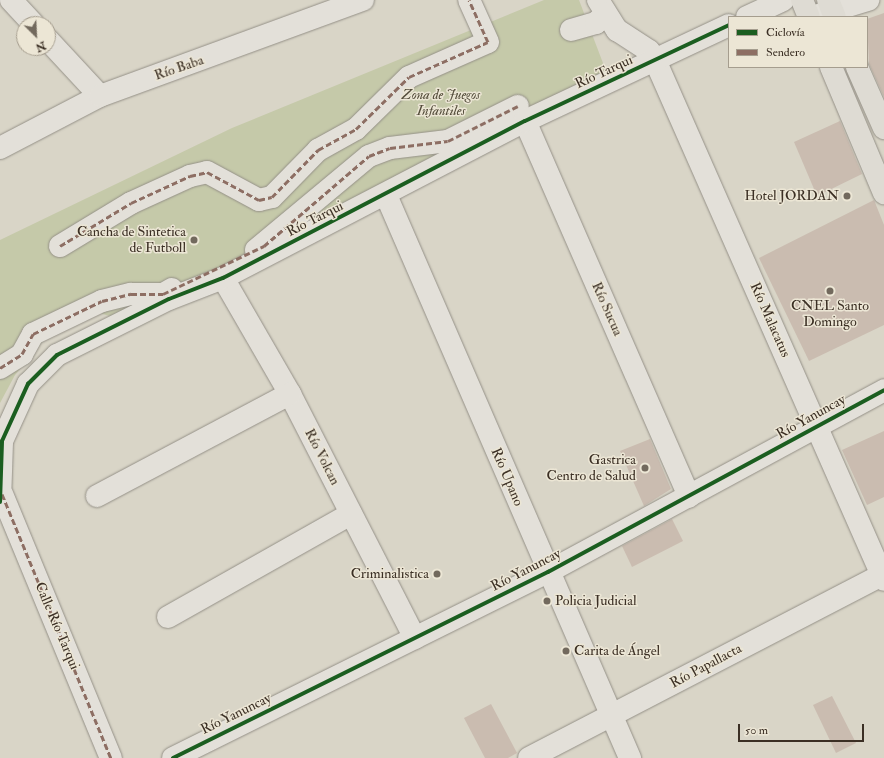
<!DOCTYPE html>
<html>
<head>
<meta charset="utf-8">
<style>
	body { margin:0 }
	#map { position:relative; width:884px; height:758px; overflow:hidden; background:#d9d5c7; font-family:"IM FELL Double Pica",serif }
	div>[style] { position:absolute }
	.green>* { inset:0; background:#c5c9a9 }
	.building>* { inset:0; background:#cabcb0 }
	.roads { filter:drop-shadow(0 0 1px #949087) drop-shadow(0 0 1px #949087) }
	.minor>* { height:22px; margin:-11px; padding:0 11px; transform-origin:11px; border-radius:11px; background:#e3e0d9 }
	.major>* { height:22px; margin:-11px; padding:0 11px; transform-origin:11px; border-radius:11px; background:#dedbd3 }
	.quiet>* { height:3px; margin-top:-1.5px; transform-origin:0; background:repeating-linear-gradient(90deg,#8d6e63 0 6px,transparent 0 9px) }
	.cycleway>* { height:4px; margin:-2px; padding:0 2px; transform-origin:2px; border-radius:2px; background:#1b5e20 }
	.dots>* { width:11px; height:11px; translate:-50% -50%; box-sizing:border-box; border:2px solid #ece6d5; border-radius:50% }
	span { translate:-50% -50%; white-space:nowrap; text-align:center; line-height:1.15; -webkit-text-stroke:3px #ece6d5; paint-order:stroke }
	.street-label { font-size:14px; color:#3b2f24 }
	.park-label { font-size:14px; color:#534c3a; font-style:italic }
	.poi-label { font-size:14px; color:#3b2f24 }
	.right { translate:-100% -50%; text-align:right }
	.left { translate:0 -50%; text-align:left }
	.legend { position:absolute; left:728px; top:16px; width:140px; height:52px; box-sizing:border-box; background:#ece6d5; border:1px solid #a59d8e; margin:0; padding:5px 7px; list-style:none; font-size:12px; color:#3b2f24 }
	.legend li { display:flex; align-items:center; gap:8px; height:20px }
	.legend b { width:20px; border:1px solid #a59d8e }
	.north { position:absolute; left:16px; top:16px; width:40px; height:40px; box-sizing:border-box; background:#ece6d5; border:1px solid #a59d8e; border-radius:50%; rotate:156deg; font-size:11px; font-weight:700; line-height:16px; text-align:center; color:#3b2f24 }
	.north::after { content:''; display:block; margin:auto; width:14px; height:18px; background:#72695d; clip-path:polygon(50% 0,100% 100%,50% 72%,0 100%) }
	.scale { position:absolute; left:738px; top:724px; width:126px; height:18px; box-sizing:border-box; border:2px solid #3b2f24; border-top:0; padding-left:5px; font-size:12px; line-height:14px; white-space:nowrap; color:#3b2f24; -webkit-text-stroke:3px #ece6d5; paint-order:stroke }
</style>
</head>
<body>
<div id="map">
	<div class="green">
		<i style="clip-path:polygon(544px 0,579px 0,606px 71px,120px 319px,96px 312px,42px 342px,15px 375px,0 403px,0 240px,232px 128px)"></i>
	</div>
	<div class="building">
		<i style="clip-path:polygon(884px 13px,884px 97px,869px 64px,867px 19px)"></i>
		<i style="clip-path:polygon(840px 121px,862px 174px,817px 196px,794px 142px)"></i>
		<i style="clip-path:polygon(874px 200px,884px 225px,884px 325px,809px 361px,759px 258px)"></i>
		<i style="clip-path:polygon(884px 431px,884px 497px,867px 505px,842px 450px)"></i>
		<i style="clip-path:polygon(650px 439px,671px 489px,644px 506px,620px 451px)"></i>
		<i style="clip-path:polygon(672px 519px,683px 541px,632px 567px,622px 546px)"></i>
		<i style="clip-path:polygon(832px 696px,856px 743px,836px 753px,813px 705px)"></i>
		<i style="clip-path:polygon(491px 704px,517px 753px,508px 758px,485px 758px,464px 718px)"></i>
	</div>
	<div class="roads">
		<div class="minor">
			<i style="left:11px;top:0;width:33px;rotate:47deg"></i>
			<i style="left:598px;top:0;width:36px;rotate:58deg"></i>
			<i style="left:617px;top:30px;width:38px;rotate:33deg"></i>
			<i style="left:649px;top:51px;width:11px;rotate:56deg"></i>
			<i style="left:655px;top:60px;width:568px;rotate:66.23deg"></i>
			<i style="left:747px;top:17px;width:40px;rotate:-25deg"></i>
			<i style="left:812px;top:17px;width:59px;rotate:-16.9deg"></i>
			<i style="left:571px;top:30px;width:26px;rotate:-16deg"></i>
			<i style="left:596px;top:23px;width:13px;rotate:-45deg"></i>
			<i style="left:48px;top:40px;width:76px;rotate:47.1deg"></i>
			<i style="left:525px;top:121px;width:410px;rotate:66.4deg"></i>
			<i style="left:0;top:148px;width:113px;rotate:-27.5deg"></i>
			<i style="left:100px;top:96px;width:280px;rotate:-20.1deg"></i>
			<i style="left:386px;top:195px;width:614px;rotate:66.57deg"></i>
			<i style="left:60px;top:246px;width:83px;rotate:-31.2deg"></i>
			<i style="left:131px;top:203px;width:65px;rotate:-24.6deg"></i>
			<i style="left:190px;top:176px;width:17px;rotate:-13deg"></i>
			<i style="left:207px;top:172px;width:59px;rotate:28.3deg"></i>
			<i style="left:259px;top:200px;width:13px;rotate:-13deg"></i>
			<i style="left:272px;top:197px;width:66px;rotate:-45.6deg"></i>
			<i style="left:318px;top:150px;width:43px;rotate:-28.9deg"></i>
			<i style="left:356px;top:129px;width:74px;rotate:-44.5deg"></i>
			<i style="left:409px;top:77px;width:86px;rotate:-23.9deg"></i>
			<i style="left:488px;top:42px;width:46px;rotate:-114.3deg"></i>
			<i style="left:256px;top:250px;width:147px;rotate:-39.8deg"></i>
			<i style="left:369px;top:156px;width:22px;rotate:-21deg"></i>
			<i style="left:390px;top:148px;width:58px;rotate:-6.9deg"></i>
			<i style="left:448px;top:141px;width:78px;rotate:-26.6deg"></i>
			<i style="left:223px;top:278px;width:134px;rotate:60deg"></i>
			<i style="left:290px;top:394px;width:274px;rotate:62.9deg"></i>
			<i style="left:0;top:368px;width:26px;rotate:-32deg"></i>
			<i style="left:22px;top:354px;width:23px;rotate:-61deg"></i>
			<i style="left:33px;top:334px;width:76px;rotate:-25.6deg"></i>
			<i style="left:102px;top:301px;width:30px;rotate:-14deg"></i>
			<i style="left:131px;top:294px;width:32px"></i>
			<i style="left:163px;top:294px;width:10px;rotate:-29deg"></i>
			<i style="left:2px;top:494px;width:286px;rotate:67.6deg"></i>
			<i style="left:97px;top:496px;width:218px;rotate:-27.9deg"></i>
			<i style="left:0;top:502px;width:61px;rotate:-88.1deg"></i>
			<i style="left:2px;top:441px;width:63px;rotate:-65.5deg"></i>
			<i style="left:28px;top:384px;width:41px;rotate:-45deg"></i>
			<i style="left:57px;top:355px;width:125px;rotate:-26.6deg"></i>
			<i style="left:169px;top:299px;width:58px;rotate:-21.3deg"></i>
			<i style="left:223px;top:278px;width:340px;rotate:-27.5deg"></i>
			<i style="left:525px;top:121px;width:225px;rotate:-25.2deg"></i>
			<i style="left:168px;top:617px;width:210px;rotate:-29.4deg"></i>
			<i style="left:173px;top:758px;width:419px;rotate:-26.4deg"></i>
			<i style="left:548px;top:572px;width:382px;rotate:-28.4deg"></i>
			<i style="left:529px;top:758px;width:398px;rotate:-27.4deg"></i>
		</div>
		<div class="major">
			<i style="left:802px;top:0;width:18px;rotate:68deg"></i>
			<i style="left:828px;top:0;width:18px;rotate:68deg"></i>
			<i style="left:831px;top:67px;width:137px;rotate:67.2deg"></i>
			<i style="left:857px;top:67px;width:67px;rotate:66.1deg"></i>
		</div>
	</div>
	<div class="quiet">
		<i style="left:60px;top:246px;width:83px;rotate:-31.2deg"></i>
		<i style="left:131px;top:203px;width:65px;rotate:-24.6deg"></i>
		<i style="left:190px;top:176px;width:17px;rotate:-13deg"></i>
		<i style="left:207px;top:172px;width:59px;rotate:28.3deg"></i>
		<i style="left:259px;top:200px;width:13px;rotate:-13deg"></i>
		<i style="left:272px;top:197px;width:66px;rotate:-45.6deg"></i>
		<i style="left:318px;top:150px;width:43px;rotate:-28.9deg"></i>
		<i style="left:356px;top:129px;width:74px;rotate:-44.5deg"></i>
		<i style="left:409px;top:77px;width:86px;rotate:-23.9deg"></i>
		<i style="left:488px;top:42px;width:46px;rotate:-114.3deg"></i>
		<i style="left:0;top:368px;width:26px;rotate:-32deg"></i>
		<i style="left:22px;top:354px;width:23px;rotate:-61deg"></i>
		<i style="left:33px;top:334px;width:76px;rotate:-25.6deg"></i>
		<i style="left:102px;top:301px;width:30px;rotate:-14deg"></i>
		<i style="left:131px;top:294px;width:32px"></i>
		<i style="left:163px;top:294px;width:112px;rotate:-25.4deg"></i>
		<i style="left:264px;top:246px;width:138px;rotate:-40.6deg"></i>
		<i style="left:369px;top:156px;width:22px;rotate:-21deg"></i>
		<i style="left:390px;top:148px;width:58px;rotate:-6.9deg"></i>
		<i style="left:448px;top:141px;width:78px;rotate:-26.6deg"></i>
		<i style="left:2px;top:494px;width:286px;rotate:67.6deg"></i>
	</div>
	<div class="cycleway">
		<i style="left:0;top:502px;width:61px;rotate:-88.1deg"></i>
		<i style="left:2px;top:441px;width:63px;rotate:-65.5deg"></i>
		<i style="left:28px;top:384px;width:41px;rotate:-45deg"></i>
		<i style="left:57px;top:355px;width:125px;rotate:-26.6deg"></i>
		<i style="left:169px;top:299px;width:58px;rotate:-21.3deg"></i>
		<i style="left:223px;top:278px;width:340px;rotate:-27.5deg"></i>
		<i style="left:525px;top:121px;width:225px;rotate:-25.2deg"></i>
		<i style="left:173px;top:758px;width:419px;rotate:-26.4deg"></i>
		<i style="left:548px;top:572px;width:382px;rotate:-28.4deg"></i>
	</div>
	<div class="dots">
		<i style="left:847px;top:196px;background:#72695d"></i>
		<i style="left:194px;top:240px;background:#72695d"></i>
		<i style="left:830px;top:291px;background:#72695d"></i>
		<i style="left:645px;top:468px;background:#72695d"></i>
		<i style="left:437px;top:574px;background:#72695d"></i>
		<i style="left:547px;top:601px;background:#72695d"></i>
		<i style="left:566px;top:651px;background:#72695d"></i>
	</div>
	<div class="street-label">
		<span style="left:179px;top:68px;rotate:-19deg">Río Baba</span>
		<span style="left:604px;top:72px;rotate:-25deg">Río Tarqui</span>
		<span style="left:315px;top:219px;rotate:-27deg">Río Tarqui</span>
		<span style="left:607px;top:309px;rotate:66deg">Río Sucua</span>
		<span style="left:770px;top:320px;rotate:66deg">Río Malacatus</span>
		<span style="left:811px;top:417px;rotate:-29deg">Río Yanuncay</span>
		<span style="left:322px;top:457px;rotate:63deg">Río Volcan</span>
		<span style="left:507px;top:477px;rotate:67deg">Río Upano</span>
		<span style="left:526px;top:570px;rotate:-27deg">Río Yanuncay</span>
		<span style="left:57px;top:626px;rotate:67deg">Calle Río Tarqui</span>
		<span style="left:706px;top:666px;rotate:-28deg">Río Papallacta</span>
		<span style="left:236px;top:714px;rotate:-26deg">Río Yanuncay</span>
	</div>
	<div class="park-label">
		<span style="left:441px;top:103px">Zona de Juegos<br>Infantiles</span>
	</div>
	<div class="poi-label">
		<span class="right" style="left:839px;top:196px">Hotel JORDAN</span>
		<span class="right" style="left:186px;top:240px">Cancha de Sintetica<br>de Futboll</span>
		<span style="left:830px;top:314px">CNEL Santo<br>Domingo</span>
		<span class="right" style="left:636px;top:468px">Gastrica<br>Centro de Salud</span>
		<span class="right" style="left:429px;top:574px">Criminalistica</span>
		<span class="left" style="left:555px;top:601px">Policia Judicial</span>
		<span class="left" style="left:574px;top:651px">Carita de Ángel</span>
	</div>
	<ul class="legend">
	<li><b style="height:5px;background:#1b5e20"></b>Ciclovía</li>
	<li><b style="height:5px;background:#8d6e63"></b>Sendero</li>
	</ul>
	<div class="north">N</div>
	<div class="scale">50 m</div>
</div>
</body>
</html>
